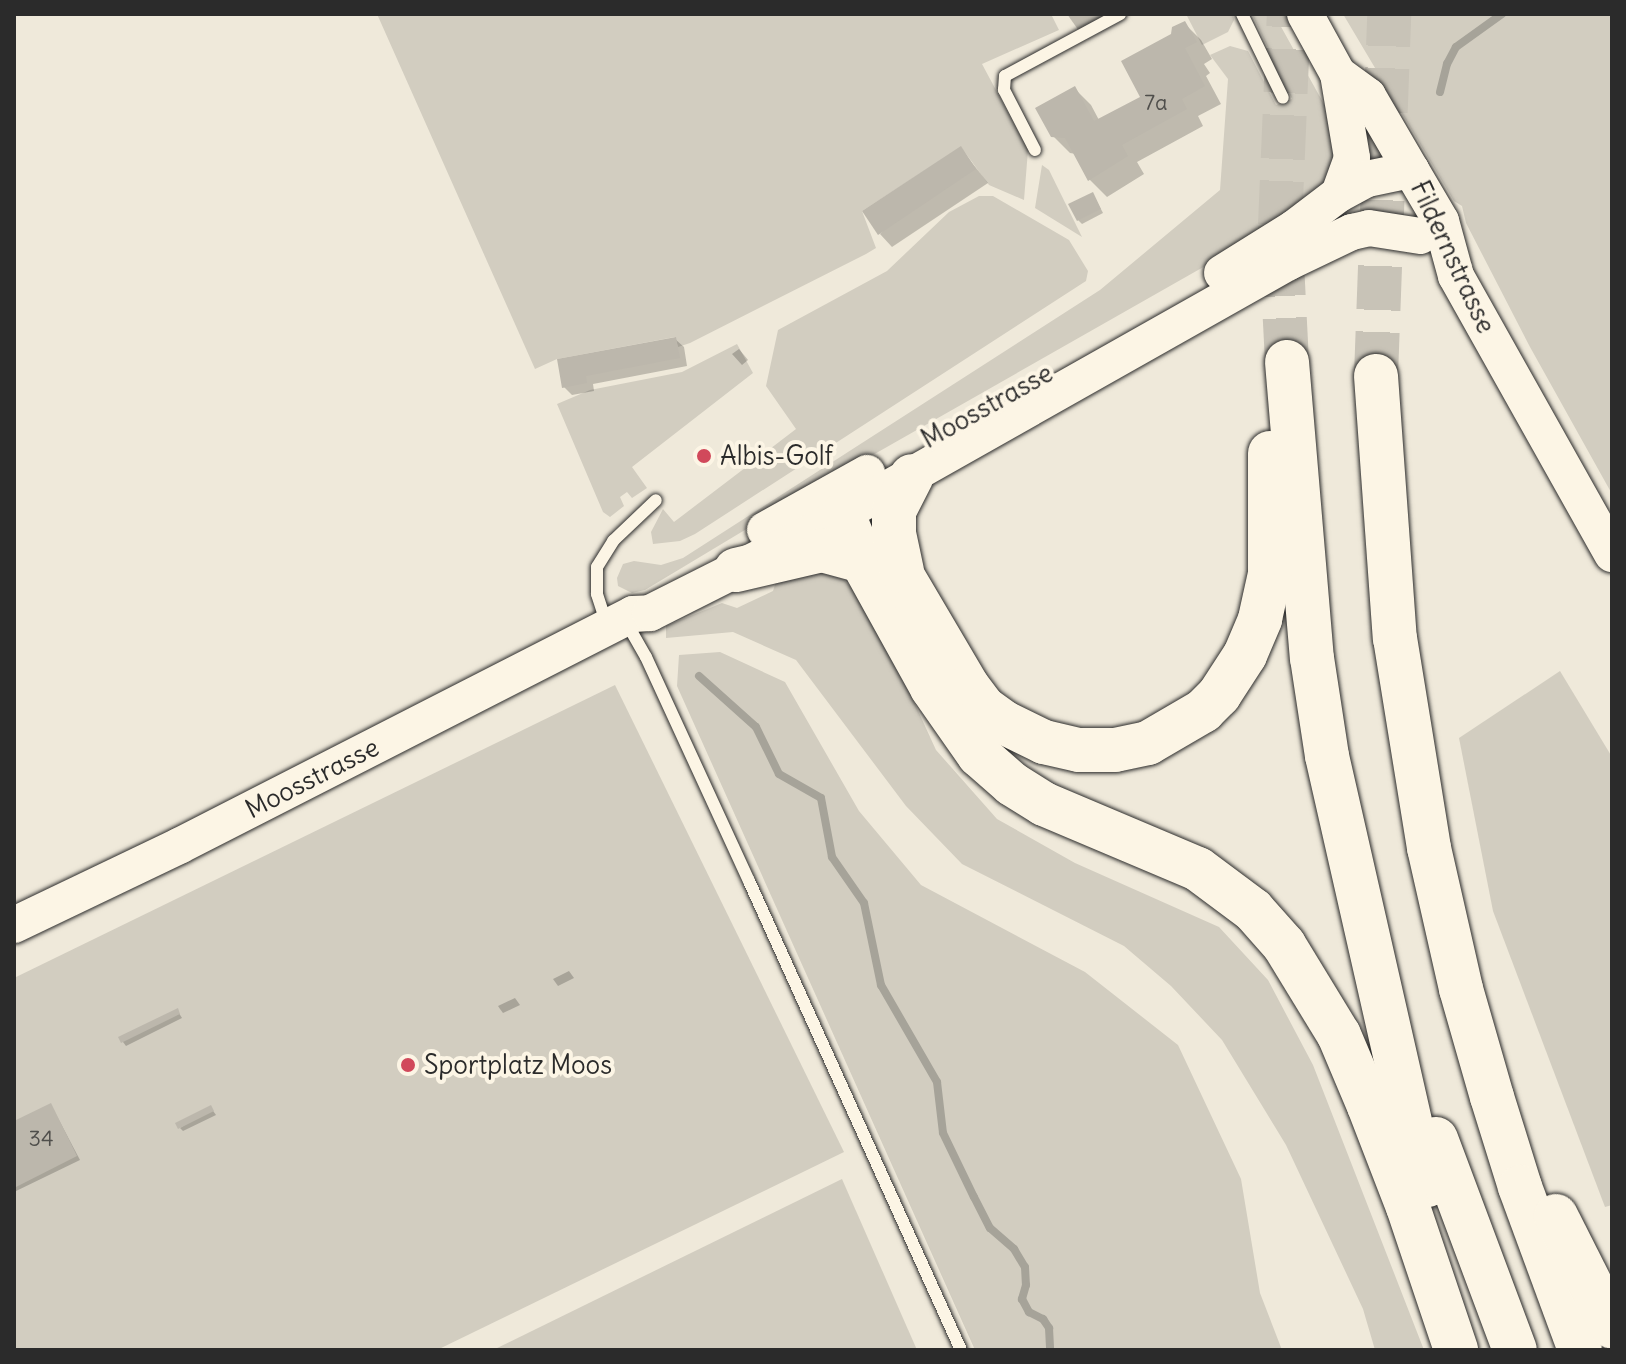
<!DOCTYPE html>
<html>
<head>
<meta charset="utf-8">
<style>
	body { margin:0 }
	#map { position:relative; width:1626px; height:1364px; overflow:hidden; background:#efe9da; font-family:Delius,sans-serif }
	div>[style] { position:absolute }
	.green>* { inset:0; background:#d2cdc0 }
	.shadow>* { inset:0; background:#0003 }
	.stream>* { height:8px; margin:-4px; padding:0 4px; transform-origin:4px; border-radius:4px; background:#a6a399 }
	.building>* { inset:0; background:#bcb7ac }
	.highway-tunnel>* { height:44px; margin-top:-22px; transform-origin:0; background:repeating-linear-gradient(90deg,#c8c3b7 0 44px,transparent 0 66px) }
	.roads { filter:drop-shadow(0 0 2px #2b2b2b) drop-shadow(0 0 2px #2b2b2b) }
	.lane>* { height:12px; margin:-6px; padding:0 6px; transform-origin:6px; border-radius:6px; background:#fcf5e5 }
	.secondary>* { height:36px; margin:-18px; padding:0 18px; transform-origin:18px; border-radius:18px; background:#fcf5e5 }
	.highway>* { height:44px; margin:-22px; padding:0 22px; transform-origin:22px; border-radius:22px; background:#fcf5e5 }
	.dots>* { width:22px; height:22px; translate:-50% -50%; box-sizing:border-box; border:4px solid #fcf5e5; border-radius:50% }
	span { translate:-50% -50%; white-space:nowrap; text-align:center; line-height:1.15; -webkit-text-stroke:8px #fcf5e5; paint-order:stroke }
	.number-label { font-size:22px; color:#4f4e4b }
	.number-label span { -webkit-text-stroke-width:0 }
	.street-label { font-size:26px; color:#2b2b2b }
	.poi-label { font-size:26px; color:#2b2b2b }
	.left { translate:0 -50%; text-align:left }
	.frame { position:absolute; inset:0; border:16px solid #2b2b2b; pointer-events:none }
</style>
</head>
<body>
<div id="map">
	<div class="green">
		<i style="clip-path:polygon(377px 14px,1051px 14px,1059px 30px,982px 64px,1028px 150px,1024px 200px,989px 185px,961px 147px,862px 211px,876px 248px,866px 254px,690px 343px,678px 347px,675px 337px,557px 359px,535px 369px)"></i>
		<i style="clip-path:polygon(1186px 14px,1233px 14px,1234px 20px,1228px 32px,1202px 45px)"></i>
		<i style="clip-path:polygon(1252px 14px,1274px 14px,1335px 124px,1337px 177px,1279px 224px,820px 485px,645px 590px,632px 593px,618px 586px,617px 578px,623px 564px,634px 561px,661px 565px,683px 558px,1100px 290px,1220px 190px,1228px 79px,1210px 55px,1230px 46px,1248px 51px,1276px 105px,1292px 99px)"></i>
		<i style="clip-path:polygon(1343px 14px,1612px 16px,1612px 494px,1530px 347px,1466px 223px,1462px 206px,1454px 201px)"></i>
		<i style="clip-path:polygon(1042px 165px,1049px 170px,1082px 237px,1035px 208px)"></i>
		<i style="clip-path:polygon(979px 196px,993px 196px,1069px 240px,1088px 271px,1086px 281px,695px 534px,680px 541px,653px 544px,651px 532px,663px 509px,674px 522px,796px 429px,766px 386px,778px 330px,887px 271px,949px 212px)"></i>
		<i style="clip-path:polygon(737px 344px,753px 373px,632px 467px,647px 488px,632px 498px,627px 492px,620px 497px,624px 506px,610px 517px,603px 512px,557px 404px,590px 390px,682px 372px)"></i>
		<i style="clip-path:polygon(814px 571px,843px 579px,870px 606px,936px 750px,997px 819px,1075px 863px,1219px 927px,1268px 980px,1313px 1065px,1424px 1350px,1375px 1350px,1363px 1309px,1286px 1145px,1222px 1040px,1171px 986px,1124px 946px,962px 864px,906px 806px,796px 660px,733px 632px,666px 638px,666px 626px,722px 603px,737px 608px,773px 591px,778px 575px)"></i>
		<i style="clip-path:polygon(720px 652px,785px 682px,859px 811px,921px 885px,1085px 972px,1178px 1045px,1241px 1179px,1260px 1293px,1282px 1350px,975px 1350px,677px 686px,679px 655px)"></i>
		<i style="clip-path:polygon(1560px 671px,1612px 757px,1612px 1205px,1605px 1207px,1493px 911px,1459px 738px)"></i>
		<i style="clip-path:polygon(615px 685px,844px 1152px,437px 1350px,14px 1350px,14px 978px)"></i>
		<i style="clip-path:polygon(842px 1179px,917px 1350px,493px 1350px)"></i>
	</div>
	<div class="shadow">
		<i style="clip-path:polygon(1067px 14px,1108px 14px,1079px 31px)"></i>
		<i style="clip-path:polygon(1184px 23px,1201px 40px,1212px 59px,1204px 64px,1210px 73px,1206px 76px,1221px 104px,1198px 116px,1203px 126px,1137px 162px,1144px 174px,1107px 197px,1090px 180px,1076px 154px,1070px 153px,1052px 135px,1074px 88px,1091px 105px,1099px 120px,1143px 97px,1173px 35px)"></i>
		<i style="clip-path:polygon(961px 149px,988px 183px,892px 247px,880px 234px)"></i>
		<i style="clip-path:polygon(1093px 194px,1103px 213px,1082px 224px,1078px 220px)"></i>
		<i style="clip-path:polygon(675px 339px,684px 347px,687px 366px,593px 384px,594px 391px,572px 395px,564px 387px,559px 361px)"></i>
		<i style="clip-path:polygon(739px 349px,748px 360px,742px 365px,732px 354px)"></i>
		<i style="clip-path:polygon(569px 971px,574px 978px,558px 986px,553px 979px)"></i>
		<i style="clip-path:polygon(515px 998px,520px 1005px,503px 1013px,500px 1009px,498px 1006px)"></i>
		<i style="clip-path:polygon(177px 1010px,182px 1018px,126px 1046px,123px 1042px,121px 1038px)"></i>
		<i style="clip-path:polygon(51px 1105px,80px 1160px,14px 1192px,14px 1123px)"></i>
		<i style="clip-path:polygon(211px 1108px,216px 1115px,183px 1131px,180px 1128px)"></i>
	</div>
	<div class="stream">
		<i style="left:1440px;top:92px;width:29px;rotate:-76deg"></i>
		<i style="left:1447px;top:64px;width:19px;rotate:-62deg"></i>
		<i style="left:1456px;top:47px;width:57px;rotate:-35.7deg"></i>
		<i style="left:699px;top:676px;width:76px;rotate:41.8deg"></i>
		<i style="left:756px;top:727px;width:52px;rotate:63.9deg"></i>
		<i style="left:779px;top:774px;width:48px;rotate:29.7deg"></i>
		<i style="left:821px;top:798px;width:60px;rotate:79.4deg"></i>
		<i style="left:832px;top:857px;width:56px;rotate:55.2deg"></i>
		<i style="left:864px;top:903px;width:84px;rotate:78.3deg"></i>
		<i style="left:881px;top:985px;width:112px;rotate:60deg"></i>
		<i style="left:937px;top:1082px;width:51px;rotate:83.3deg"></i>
		<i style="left:943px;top:1133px;width:71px;rotate:64.2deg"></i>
		<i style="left:974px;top:1197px;width:35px;rotate:63deg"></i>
		<i style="left:990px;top:1228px;width:32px;rotate:41deg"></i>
		<i style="left:1014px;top:1249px;width:21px;rotate:59deg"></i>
		<i style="left:1025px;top:1267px;width:18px;rotate:87deg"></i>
		<i style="left:1026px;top:1285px;width:15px;rotate:106deg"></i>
		<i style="left:1022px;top:1299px;width:15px;rotate:62deg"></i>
		<i style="left:1029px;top:1312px;width:16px;rotate:27deg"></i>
		<i style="left:1043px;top:1319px;width:11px;rotate:56deg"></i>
		<i style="left:1049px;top:1328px;width:22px;rotate:87deg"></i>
	</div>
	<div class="building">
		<i style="clip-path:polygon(1185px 21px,1197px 42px,1185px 48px,1205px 86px,1182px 99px,1187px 109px,1122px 145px,1128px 156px,1088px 181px,1065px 138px,1051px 137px,1035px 108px,1075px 86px,1094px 121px,1140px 97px,1121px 61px,1171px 34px,1172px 27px)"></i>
		<i style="clip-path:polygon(961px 146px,976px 169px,878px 235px,862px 211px)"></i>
		<i style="clip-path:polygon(1093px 192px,1101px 209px,1077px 221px,1068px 204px)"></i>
		<i style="clip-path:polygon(676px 337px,680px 358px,586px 376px,587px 383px,562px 388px,557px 359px)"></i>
		<i style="clip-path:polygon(178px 1008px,180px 1014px,121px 1043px,118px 1037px)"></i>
		<i style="clip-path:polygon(51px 1103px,77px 1156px,14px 1188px,14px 1121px)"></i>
		<i style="clip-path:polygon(211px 1105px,214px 1111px,178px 1129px,175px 1123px)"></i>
	</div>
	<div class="highway-tunnel">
		<i style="left:1287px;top:362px;width:137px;rotate:-92.9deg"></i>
		<i style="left:1280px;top:225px;width:211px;rotate:-87.6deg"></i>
		<i style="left:1376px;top:376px;width:362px;rotate:-87.9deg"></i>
	</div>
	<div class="roads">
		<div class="lane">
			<i style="left:1242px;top:14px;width:93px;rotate:64deg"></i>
			<i style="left:1035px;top:150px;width:68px;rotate:-117.3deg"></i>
			<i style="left:1004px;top:90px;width:14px;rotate:-86deg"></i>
			<i style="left:1005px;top:76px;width:131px;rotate:-28.3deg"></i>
			<i style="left:626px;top:622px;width:40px;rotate:60.3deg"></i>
			<i style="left:646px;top:657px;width:247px;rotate:65.3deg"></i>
			<i style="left:749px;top:881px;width:515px;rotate:65.68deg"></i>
			<i style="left:607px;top:625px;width:33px;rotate:-108deg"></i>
			<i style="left:597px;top:594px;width:27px;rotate:-90deg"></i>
			<i style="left:597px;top:567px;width:31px;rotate:-58deg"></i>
			<i style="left:613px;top:541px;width:59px;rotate:-43.6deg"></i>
		</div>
		<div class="secondary">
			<i style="left:1305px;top:14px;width:68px;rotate:61.2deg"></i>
			<i style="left:1338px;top:74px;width:37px;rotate:36deg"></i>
			<i style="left:1368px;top:96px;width:86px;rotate:59.8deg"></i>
			<i style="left:1411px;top:170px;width:59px;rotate:59.5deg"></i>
			<i style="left:1441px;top:221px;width:57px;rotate:74.7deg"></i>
			<i style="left:1456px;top:276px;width:319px;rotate:60.7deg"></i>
			<i style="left:1338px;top:74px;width:85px;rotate:80.5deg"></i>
			<i style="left:1352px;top:158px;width:38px;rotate:110deg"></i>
			<i style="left:1222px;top:273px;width:85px;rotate:-32deg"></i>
			<i style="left:1294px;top:228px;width:56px;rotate:-37.1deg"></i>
			<i style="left:1339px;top:194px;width:32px;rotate:-28deg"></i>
			<i style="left:1367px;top:179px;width:45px;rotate:-11.6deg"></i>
			<i style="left:765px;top:530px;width:117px;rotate:-29.2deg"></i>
			<i style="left:14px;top:925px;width:183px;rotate:-25.6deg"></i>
			<i style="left:179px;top:846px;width:510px;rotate:-27.07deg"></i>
			<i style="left:633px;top:614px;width:17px;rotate:-3deg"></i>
			<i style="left:650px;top:613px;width:178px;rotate:-26.7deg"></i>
			<i style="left:809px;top:533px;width:551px;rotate:-29.45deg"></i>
			<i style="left:1289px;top:262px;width:70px;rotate:-25.5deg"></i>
			<i style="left:1352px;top:232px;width:17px;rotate:-13deg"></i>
			<i style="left:1369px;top:228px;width:52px;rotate:8.9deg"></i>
		</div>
		<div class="highway">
			<i style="left:1287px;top:362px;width:297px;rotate:85.2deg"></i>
			<i style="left:1312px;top:658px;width:99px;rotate:81.3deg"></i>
			<i style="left:1327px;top:756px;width:393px;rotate:77.2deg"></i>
			<i style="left:1414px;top:1139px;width:48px;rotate:73.1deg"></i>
			<i style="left:1376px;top:376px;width:263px;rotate:85.9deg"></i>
			<i style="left:1395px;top:638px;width:213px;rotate:80.8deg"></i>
			<i style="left:1429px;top:848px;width:145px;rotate:77.2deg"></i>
			<i style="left:1461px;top:989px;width:112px;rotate:74deg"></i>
			<i style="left:1492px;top:1097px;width:94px;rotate:72.7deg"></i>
			<i style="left:1520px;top:1187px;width:174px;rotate:69.8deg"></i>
			<i style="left:843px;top:514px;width:51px;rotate:68deg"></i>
			<i style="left:862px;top:561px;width:145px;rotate:61.1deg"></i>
			<i style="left:932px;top:688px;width:82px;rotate:55deg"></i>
			<i style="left:979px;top:755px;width:44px;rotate:41.3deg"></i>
			<i style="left:1012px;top:784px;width:38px;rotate:32deg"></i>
			<i style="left:1044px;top:804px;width:167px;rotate:22.9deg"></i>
			<i style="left:1198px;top:869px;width:69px;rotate:36.7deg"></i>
			<i style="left:1253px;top:910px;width:47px;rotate:48.5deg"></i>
			<i style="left:1284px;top:945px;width:105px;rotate:58.6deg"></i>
			<i style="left:1339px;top:1035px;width:77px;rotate:67.1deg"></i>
			<i style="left:1369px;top:1106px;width:108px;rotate:68.9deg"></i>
			<i style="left:1408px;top:1207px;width:151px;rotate:71.4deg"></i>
			<i style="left:886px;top:548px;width:161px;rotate:59.5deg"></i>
			<i style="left:968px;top:687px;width:26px;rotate:53deg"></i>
			<i style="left:984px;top:708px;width:24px;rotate:36deg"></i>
			<i style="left:1003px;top:722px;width:46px;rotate:26deg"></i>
			<i style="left:1044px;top:742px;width:36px;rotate:13deg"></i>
			<i style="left:1079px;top:750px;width:36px"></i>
			<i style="left:1115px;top:750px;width:34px;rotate:-12deg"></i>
			<i style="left:1148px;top:743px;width:64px;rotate:-30.2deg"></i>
			<i style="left:1203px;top:711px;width:23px;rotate:-45deg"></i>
			<i style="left:1219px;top:695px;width:48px;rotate:-57deg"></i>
			<i style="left:1245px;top:655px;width:39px;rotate:-67deg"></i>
			<i style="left:1260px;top:619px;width:46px;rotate:-77.5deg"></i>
			<i style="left:1270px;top:574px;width:121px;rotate:-90deg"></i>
			<i style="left:736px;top:570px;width:88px;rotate:-13.1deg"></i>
			<i style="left:822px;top:550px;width:41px;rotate:15.4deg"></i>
			<i style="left:902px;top:571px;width:38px;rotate:-102deg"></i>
			<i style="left:894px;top:534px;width:23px;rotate:-90deg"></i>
			<i style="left:894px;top:511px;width:39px;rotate:-63deg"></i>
			<i style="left:1436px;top:1139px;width:225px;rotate:69.5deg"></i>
			<i style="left:1556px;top:1216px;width:124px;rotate:63.2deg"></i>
		</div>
	</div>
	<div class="dots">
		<i style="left:704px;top:456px;background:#d1495b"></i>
		<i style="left:408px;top:1065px;background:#d1495b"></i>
	</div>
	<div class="number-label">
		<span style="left:1156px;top:103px">7a</span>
		<span style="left:41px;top:1139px">34</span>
	</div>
	<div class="street-label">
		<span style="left:1453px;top:257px;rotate:65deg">Fildernstrasse</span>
		<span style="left:987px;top:406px;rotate:-29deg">Moosstrasse</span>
		<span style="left:312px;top:778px;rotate:-27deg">Moosstrasse</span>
	</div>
	<div class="poi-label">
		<span class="left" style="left:720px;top:456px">Albis-Golf</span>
		<span class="left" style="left:424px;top:1065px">Sportplatz Moos</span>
	</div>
	<div class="frame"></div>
</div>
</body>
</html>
